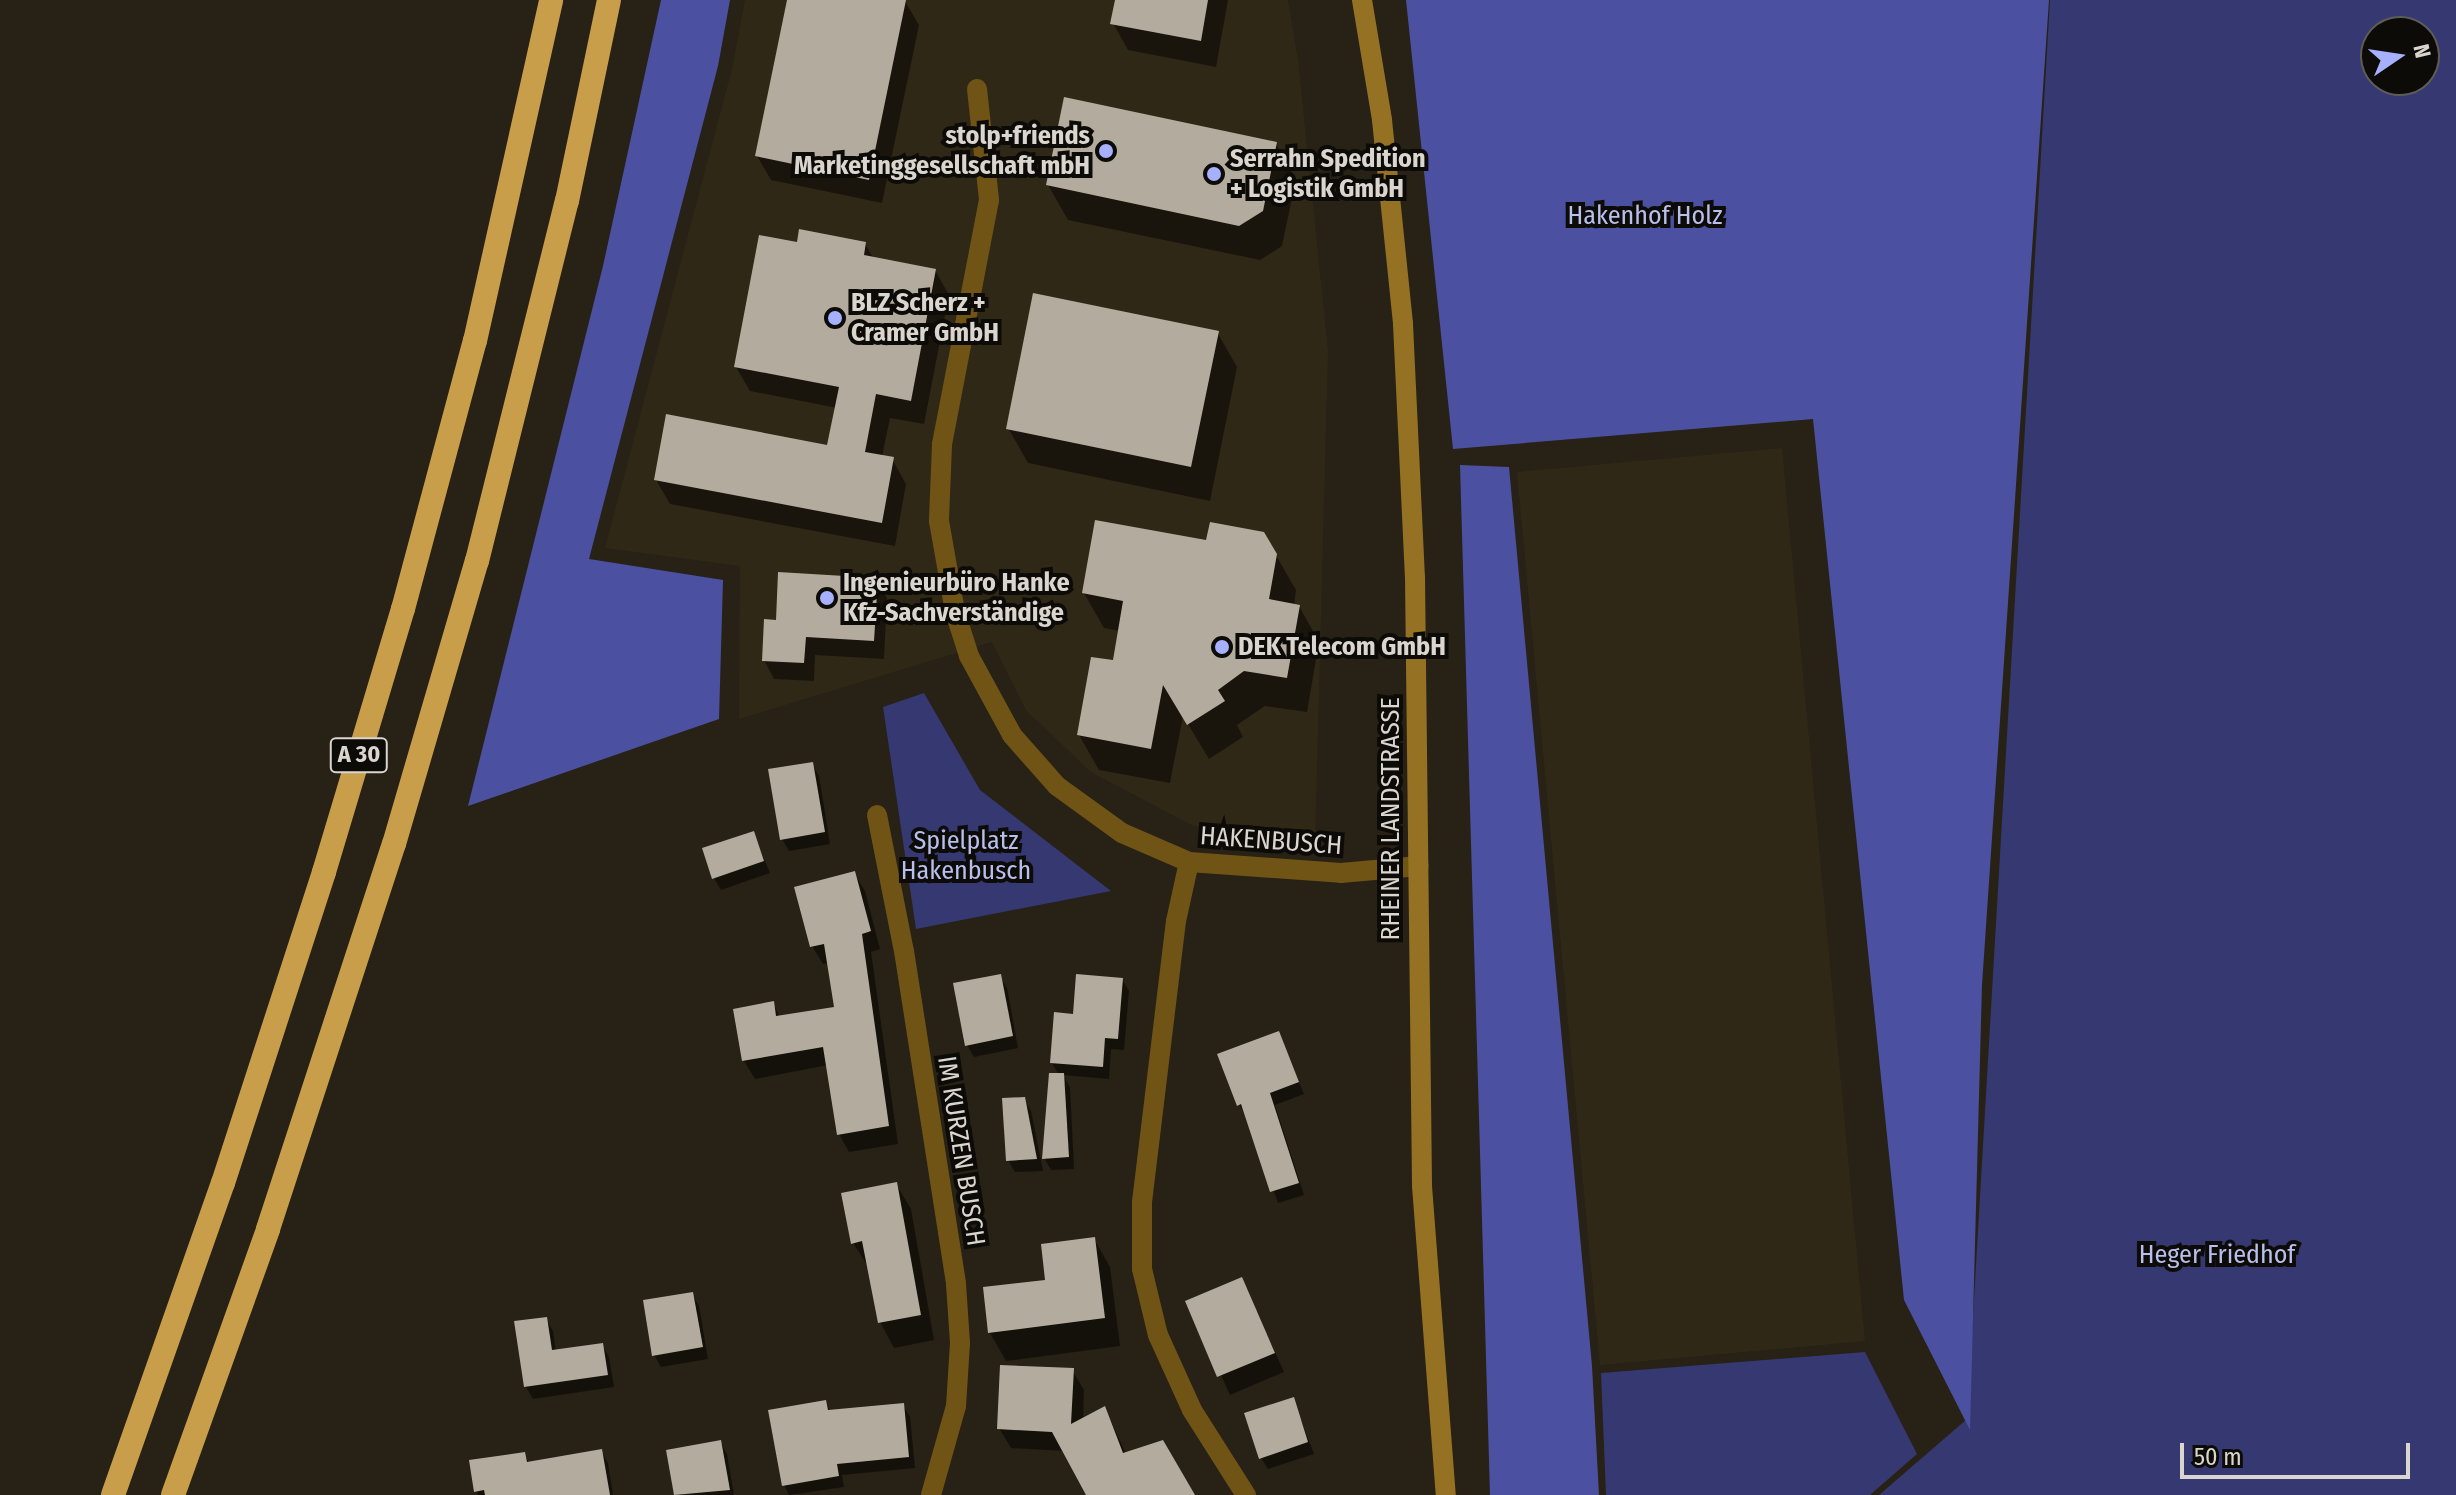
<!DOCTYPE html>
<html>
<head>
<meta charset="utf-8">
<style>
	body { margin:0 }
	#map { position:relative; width:2456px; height:1495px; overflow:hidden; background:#272116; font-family:"Fira Sans Condensed",sans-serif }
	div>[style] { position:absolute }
	.built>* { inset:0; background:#302817 }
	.green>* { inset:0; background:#353871 }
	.forest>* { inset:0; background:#4c50a1 }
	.shadow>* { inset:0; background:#0007 }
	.building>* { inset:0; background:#b3ac9e }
	.street>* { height:20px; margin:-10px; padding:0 10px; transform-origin:10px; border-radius:10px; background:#705415 }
	.secondary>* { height:20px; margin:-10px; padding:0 10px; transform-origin:10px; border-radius:10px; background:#957123 }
	.highway>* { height:24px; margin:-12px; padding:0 12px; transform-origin:12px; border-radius:12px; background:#c89e4a }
	.dots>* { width:22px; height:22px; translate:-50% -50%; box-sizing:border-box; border:4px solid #0d0b07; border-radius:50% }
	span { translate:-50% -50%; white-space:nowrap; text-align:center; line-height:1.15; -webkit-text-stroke:8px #0d0b07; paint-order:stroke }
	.shield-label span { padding:2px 6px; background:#0d0b07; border:2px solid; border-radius:6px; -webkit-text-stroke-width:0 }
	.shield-label { font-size:24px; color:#dad6cf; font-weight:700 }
	.poi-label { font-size:26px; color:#dad6cf; font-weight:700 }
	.right { translate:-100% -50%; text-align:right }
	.left { translate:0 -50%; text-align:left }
	.park-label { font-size:26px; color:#b9bfec }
	.street-label { font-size:26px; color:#dad6cf }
	.north { position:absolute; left:2360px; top:16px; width:80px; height:80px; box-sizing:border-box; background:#0d0b07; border:2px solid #5f5c57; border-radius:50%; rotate:77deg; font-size:22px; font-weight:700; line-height:32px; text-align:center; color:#dad6cf }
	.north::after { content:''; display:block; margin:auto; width:28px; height:36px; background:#a7b0fc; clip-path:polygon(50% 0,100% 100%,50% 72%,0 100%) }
	.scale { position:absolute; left:2180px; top:1443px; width:230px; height:36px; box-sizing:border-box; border:4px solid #dad6cf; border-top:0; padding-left:10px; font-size:24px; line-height:28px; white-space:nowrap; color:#dad6cf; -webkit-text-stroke:6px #0d0b07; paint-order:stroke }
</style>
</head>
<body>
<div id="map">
	<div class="built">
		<i style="clip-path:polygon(745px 0,1288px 0,1298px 60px,1328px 351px,1315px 842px,1193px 826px,1091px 772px,1026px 710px,992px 642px,739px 719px,740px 566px,605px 548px,732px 69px)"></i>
		<i style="clip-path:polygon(1782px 448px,1865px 1341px,1600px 1365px,1517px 472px)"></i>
	</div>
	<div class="green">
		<i style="clip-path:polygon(evenodd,2050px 0,2456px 0,2456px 1495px,1879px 1495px,1967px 1419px,2050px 0,2376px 32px,2424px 32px,2424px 80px,2376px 80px,2376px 32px)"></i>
		<i style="clip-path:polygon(924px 693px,980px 790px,1111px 891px,916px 929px,883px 707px)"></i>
		<i style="clip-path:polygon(1865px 1352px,1917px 1454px,1870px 1495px,1606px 1495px,1601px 1373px)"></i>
	</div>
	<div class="forest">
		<i style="clip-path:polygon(661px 0,730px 0,718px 66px,589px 559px,723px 580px,719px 719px,468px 806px,603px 266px)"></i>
		<i style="clip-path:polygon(1406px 0,2049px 0,1982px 985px,1970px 1430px,1904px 1300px,1813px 419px,1453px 449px)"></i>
		<i style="clip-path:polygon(1460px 465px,1509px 467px,1592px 1366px,1599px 1495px,1490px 1495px)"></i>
	</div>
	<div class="shadow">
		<i style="clip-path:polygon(789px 0,900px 0,905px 1px,919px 25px,882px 203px,771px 180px,757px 156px)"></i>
		<i style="clip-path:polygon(1117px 0,1228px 0,1216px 67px,1128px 50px,1113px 23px)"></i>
		<i style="clip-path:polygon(1276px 144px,1296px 179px,1282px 246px,1260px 260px,1068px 220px,1048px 185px)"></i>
		<i style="clip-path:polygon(865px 244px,874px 259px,935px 270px,949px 295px,924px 424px,890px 418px,882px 457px,892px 459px,906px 484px,895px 546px,670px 504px,656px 480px,829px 447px,837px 408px,750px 391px,736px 367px,798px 245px)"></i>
		<i style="clip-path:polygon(1217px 332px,1237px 367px,1210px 501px,1028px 463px,1008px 428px)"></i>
		<i style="clip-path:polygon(1263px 533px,1296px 590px,1294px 606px,1299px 606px,1319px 642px,1307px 712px,1265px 706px,1237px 725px,1243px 737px,1209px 759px,1183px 716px,1170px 783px,1099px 770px,1079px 735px,1115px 663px,1120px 631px,1104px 628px,1084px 593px,1208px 542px)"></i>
		<i style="clip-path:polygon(877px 580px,887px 598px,884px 659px,815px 655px,814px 681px,774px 679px,764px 660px,778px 622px)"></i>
		<i style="clip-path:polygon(812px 764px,819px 776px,830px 844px,789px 851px,782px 839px)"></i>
		<i style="clip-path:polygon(753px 833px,770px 873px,721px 890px,714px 878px)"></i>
		<i style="clip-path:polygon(854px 873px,865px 891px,880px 949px,871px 952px,898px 1144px,849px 1152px,839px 1134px,828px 1065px,755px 1079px,744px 1061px,735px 1010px,773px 1003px,780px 1017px,837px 1008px,829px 963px,823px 964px,812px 946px,797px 888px)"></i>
		<i style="clip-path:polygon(1000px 976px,1007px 988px,1018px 1048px,974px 1057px,967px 1045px)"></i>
		<i style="clip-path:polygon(1122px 979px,1129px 991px,1124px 1050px,1111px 1049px,1109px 1079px,1063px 1075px,1070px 1087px,1074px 1169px,1051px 1170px,1044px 1158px,1059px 1075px,1052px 1063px,1075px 1016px)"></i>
		<i style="clip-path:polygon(1278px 1033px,1304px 1094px,1275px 1105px,1304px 1195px,1278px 1203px,1247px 1116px,1239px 1105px)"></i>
		<i style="clip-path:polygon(1024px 1099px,1031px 1111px,1043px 1171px,1015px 1172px,1008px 1160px)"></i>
		<i style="clip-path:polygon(896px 1184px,911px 1209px,934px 1340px,894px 1348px,880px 1322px,869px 1268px,853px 1243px)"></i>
		<i style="clip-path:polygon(1094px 1239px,1110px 1267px,1120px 1346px,1006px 1361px,990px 1333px)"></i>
		<i style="clip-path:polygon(1242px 1280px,1284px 1372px,1230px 1395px,1188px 1303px)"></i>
		<i style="clip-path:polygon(692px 1294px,699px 1306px,708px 1359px,661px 1367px,654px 1355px)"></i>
		<i style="clip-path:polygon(546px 1319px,553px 1331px,556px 1352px,602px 1345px,609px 1357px,614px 1387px,533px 1399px,526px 1387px,516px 1323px)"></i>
		<i style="clip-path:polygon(1072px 1370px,1084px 1390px,1083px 1420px,1105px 1408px,1126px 1454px,1192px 1495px,1088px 1495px,1065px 1451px,1011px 1448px,999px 1428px)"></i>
		<i style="clip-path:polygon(1293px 1399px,1314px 1454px,1268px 1469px,1261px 1458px)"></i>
		<i style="clip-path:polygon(825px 1402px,831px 1412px,903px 1405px,910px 1417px,915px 1468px,842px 1475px,844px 1487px,789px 1495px,784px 1485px)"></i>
		<i style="clip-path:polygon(720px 1442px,727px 1454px,734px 1495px,676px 1495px,669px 1451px)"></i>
		<i style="clip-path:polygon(601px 1451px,608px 1463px,613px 1495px,478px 1495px,476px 1491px,524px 1454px,529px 1463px)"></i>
	</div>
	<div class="building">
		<i style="clip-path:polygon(787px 0,906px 0,869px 180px,755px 156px)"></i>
		<i style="clip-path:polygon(1115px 0,1208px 0,1201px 41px,1110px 24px)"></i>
		<i style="clip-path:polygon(1064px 97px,1277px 142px,1263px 211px,1239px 226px,1046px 185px)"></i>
		<i style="clip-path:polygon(799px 229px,866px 242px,864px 255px,936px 269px,911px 401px,876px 394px,865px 452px,894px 457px,882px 523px,654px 480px,666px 414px,827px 445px,839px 387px,734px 367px,759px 235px,797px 242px)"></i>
		<i style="clip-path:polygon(1033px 293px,1219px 331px,1191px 467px,1006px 429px)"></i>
		<i style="clip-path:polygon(1095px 520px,1206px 540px,1210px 522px,1264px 532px,1277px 554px,1269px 599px,1300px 605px,1287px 678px,1244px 671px,1218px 690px,1225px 701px,1187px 725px,1163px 685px,1151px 749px,1077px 735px,1091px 657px,1113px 660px,1123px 601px,1082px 593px)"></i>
		<i style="clip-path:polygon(778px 572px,878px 578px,874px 641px,806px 637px,804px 663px,762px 661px,764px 619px,776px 620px)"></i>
		<i style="clip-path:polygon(813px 762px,825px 832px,780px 840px,768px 769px)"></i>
		<i style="clip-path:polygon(754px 831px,764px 861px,712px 879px,702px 848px)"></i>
		<i style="clip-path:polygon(855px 871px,871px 931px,862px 934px,889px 1126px,837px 1135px,823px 1047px,742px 1061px,733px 1009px,774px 1001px,776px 1016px,834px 1007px,824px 944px,810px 947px,794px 887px)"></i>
		<i style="clip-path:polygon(1001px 974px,1013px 1036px,965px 1046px,953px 983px)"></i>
		<i style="clip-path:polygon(1076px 974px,1123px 978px,1118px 1039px,1105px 1038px,1103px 1067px,1050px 1063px,1054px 1012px,1073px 1014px)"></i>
		<i style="clip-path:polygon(1279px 1031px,1299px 1082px,1270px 1093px,1299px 1183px,1270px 1192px,1241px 1104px,1237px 1106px,1217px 1054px)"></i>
		<i style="clip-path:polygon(1049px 1073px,1064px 1073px,1069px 1157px,1042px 1159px)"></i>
		<i style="clip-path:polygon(1025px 1097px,1037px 1159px,1006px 1161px,1002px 1098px)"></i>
		<i style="clip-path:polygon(897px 1182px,921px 1315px,878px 1323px,862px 1241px,851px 1244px,841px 1193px)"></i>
		<i style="clip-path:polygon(1095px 1237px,1105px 1318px,988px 1333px,983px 1287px,1045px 1280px,1041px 1244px)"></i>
		<i style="clip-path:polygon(1242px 1277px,1275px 1353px,1217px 1377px,1185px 1301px)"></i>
		<i style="clip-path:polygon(693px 1292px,703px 1347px,652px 1356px,643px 1300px)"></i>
		<i style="clip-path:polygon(547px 1317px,552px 1350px,603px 1343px,608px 1375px,524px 1387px,514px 1321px)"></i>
		<i style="clip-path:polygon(1000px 1365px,1074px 1368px,1071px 1424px,1105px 1406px,1123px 1453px,1163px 1440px,1195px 1495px,1086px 1495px,1052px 1432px,997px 1429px)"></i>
		<i style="clip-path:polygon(1294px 1397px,1308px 1442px,1259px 1459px,1244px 1413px)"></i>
		<i style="clip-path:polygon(826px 1400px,828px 1410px,904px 1403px,909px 1457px,837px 1464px,839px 1476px,782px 1486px,768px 1410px)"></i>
		<i style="clip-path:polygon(721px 1440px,730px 1490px,674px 1495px,666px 1450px)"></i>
		<i style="clip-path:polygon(602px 1449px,610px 1495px,485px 1495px,484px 1490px,474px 1492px,469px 1460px,525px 1452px,527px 1462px)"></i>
	</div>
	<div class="street">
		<i style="left:977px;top:89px;width:112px;rotate:83.8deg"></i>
		<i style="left:989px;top:200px;width:249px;rotate:100.9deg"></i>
		<i style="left:942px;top:445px;width:76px;rotate:92.3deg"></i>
		<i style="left:939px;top:521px;width:92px;rotate:80deg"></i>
		<i style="left:955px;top:612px;width:46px;rotate:72.3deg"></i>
		<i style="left:969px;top:656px;width:90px;rotate:61.4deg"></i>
		<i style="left:1012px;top:735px;width:68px;rotate:48.6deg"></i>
		<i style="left:1057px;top:786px;width:80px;rotate:35.9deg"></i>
		<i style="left:1122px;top:833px;width:73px;rotate:23.4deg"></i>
		<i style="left:1189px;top:862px;width:152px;rotate:4.1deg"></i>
		<i style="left:1341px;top:873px;width:78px;rotate:-5.1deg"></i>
		<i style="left:877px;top:815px;width:139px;rotate:78.8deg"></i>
		<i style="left:904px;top:951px;width:337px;rotate:81.1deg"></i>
		<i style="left:956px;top:1284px;width:59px;rotate:86.1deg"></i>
		<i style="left:960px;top:1343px;width:63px;rotate:93.6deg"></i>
		<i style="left:956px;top:1406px;width:92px;rotate:105.7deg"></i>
		<i style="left:1189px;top:862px;width:60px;rotate:102.4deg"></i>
		<i style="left:1176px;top:921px;width:282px;rotate:96.9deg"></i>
		<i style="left:1142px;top:1201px;width:68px;rotate:90deg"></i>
		<i style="left:1142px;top:1269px;width:68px;rotate:76.4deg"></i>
		<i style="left:1158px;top:1335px;width:82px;rotate:65.6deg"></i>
		<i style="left:1192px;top:1410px;width:101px;rotate:57.6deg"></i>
	</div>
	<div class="secondary">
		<i style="left:1362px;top:0;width:122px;rotate:80.5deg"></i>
		<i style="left:1382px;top:120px;width:205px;rotate:84.1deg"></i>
		<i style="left:1403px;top:324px;width:253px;rotate:87.3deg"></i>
		<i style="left:1415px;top:577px;width:609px;rotate:89.34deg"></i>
		<i style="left:1422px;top:1186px;width:310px;rotate:85.6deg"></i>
	</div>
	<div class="highway">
		<i style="left:113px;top:1495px;width:331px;rotate:-70.6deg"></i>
		<i style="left:223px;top:1183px;width:327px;rotate:-72deg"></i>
		<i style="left:324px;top:872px;width:275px;rotate:-73.3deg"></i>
		<i style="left:403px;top:609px;width:278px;rotate:-75deg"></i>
		<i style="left:475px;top:341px;width:349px;rotate:-77.4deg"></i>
		<i style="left:173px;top:1495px;width:282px;rotate:-70.3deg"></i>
		<i style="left:268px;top:1229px;width:405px;rotate:-71.9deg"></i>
		<i style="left:394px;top:844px;width:295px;rotate:-73.7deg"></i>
		<i style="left:477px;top:561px;width:371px;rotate:-76deg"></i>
		<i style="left:567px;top:201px;width:205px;rotate:-78.2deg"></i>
	</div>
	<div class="dots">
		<i style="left:1106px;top:151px;background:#a7b0fc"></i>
		<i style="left:1214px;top:174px;background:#a7b0fc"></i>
		<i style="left:835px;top:318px;background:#a7b0fc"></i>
		<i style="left:827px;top:598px;background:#a7b0fc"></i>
		<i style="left:1222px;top:647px;background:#a7b0fc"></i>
	</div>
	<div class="shield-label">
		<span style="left:359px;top:755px">A 30</span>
	</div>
	<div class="poi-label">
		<span class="right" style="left:1090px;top:151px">stolp+friends<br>Marketinggesellschaft mbH</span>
		<span class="left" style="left:1230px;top:174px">Serrahn Spedition<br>+ Logistik GmbH</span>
		<span class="left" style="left:851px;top:318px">BLZ Scherz +<br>Cramer GmbH</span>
		<span class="left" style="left:843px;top:598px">Ingenieurbüro Hanke<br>Kfz-Sachverständige</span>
		<span class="left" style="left:1238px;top:647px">DEK Telecom GmbH</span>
	</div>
	<div class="park-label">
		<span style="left:1645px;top:216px">Hakenhof Holz</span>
		<span style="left:966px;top:856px">Spielplatz<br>Hakenbusch</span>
		<span style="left:2217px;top:1255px">Heger Friedhof</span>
	</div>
	<div class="street-label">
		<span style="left:1391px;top:819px;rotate:-90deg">RHEINER LANDSTRASSE</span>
		<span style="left:1271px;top:841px;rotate:4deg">HAKENBUSCH</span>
		<span style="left:961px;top:1151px;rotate:81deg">IM KURZEN BUSCH</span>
	</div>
	<div class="north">N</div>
	<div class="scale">50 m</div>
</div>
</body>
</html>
